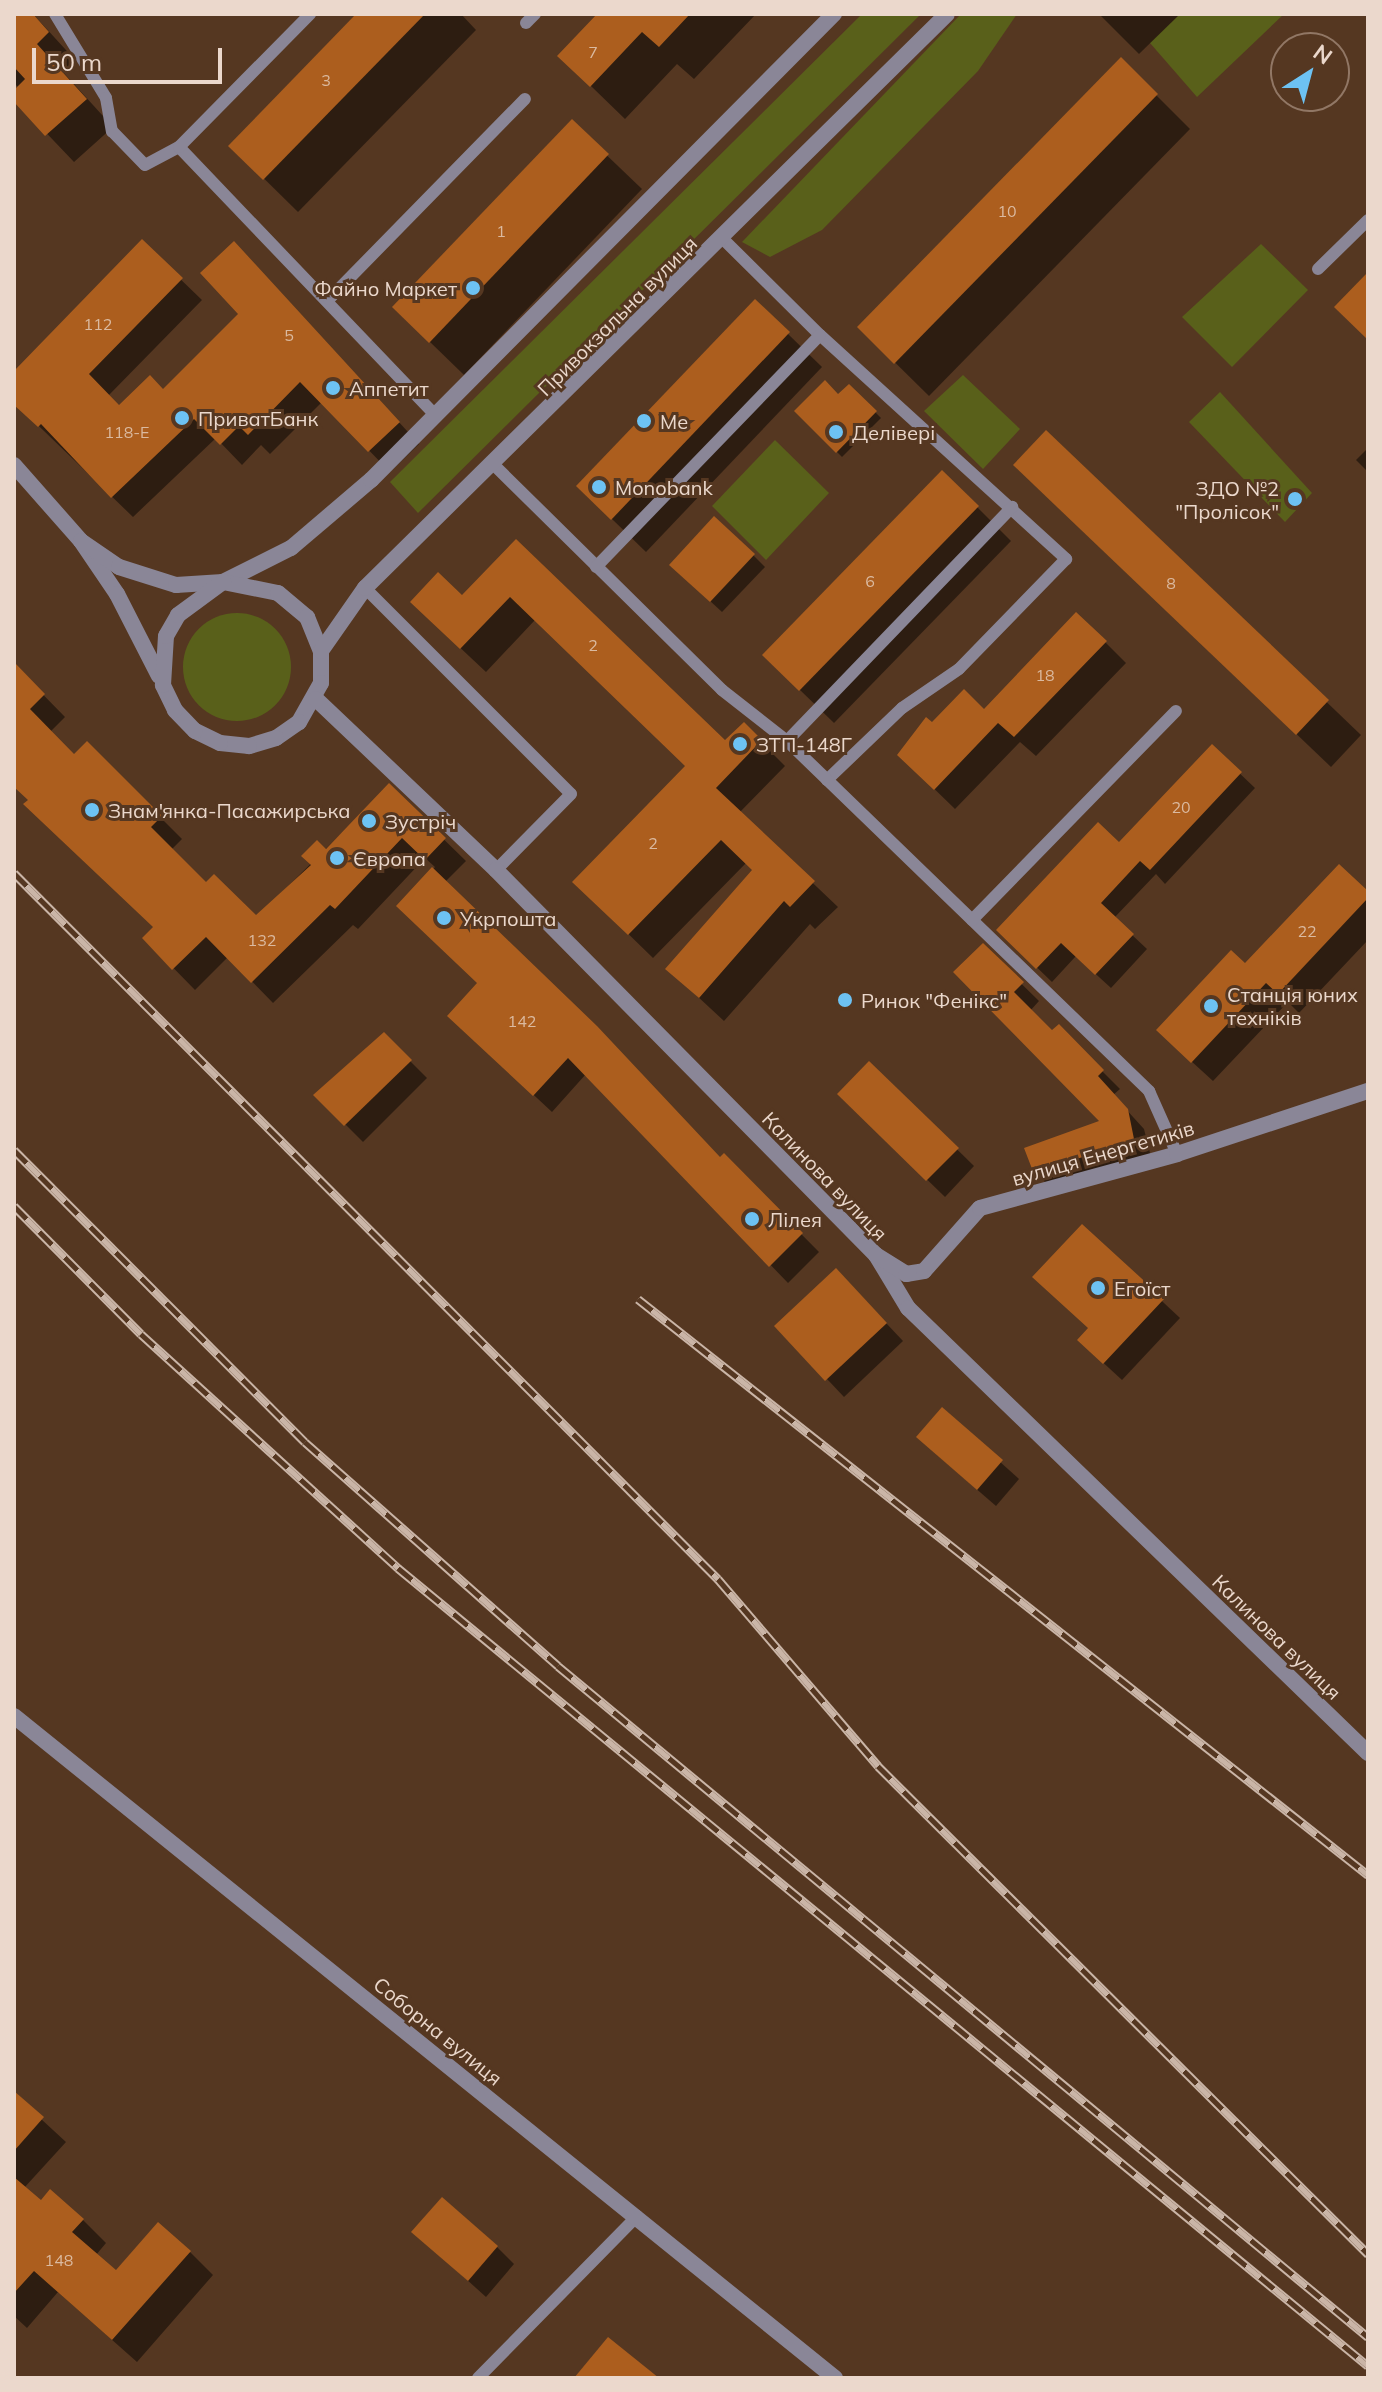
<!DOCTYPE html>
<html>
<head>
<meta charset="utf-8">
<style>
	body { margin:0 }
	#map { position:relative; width:1382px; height:2392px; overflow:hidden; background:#553721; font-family:Mulish,sans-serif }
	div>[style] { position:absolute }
	.green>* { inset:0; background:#59601a }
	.round { border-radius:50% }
	.shadow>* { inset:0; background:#0007 }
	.building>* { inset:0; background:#ac5e1e }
	.service>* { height:12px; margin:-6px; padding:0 6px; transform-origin:6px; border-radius:6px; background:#8a8697 }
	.minor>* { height:16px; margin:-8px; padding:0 8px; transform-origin:8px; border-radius:8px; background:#8a8697 }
	.tertiary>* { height:16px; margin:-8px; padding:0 8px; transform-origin:8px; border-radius:8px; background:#8a8697 }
	.rail>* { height:9px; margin-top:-4.5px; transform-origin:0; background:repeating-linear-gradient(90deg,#553721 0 18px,#cab5a7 0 36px); box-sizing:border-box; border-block:2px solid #cab5a7 }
	.dots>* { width:22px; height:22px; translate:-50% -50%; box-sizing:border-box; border:4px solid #553721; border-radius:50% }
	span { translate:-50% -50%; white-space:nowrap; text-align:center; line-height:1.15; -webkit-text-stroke:6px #553721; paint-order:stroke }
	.number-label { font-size:16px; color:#dbbaa0 }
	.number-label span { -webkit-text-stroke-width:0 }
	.poi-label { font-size:20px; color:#ebd8cc }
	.right { translate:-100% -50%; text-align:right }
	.left { translate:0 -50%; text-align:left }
	.street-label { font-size:20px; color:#ebd8cc }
	.frame { position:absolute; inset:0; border:16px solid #ebd8cc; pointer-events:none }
	.north { position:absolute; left:1270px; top:32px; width:80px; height:80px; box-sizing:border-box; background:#553721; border:2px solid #917765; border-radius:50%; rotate:36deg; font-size:22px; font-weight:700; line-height:32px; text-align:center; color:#ebd8cc }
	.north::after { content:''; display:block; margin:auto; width:28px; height:36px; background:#6dc2f3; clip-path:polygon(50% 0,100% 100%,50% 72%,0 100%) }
	.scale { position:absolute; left:32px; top:48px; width:190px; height:36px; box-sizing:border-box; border:4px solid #ebd8cc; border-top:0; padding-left:10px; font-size:24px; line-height:28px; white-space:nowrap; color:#ebd8cc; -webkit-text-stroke:6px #553721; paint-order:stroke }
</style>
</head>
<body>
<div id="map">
	<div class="green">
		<i style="clip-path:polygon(862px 14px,921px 14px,418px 513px,390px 482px)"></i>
		<i style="clip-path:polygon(961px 14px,1017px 14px,978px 71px,822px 230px,770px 257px,742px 242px)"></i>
		<i style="clip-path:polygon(1180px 14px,1284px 14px,1197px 97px,1150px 43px)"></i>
		<i style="clip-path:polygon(1261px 244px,1308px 290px,1232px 367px,1182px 317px)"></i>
		<i style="clip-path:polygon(963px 375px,1020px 429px,983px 469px,924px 411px)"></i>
		<i style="clip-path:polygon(1220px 392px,1312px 493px,1285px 522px,1189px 422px)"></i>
		<i style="clip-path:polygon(775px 440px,829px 493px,766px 560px,712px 506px)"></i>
		<i class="round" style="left:183px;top:613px;width:108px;height:108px"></i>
	</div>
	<div class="shadow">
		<i style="clip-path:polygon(14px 14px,33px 14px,76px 61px,63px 72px,113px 127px,74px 162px,14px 99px,19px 88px,14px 83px)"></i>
		<i style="clip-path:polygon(359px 14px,461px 14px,476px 30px,298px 212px,231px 146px)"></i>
		<i style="clip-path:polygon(600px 14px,756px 14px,694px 79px,677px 64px,625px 119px,560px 56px)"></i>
		<i style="clip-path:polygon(1099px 14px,1180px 14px,1139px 54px)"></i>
		<i style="clip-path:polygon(1121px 60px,1190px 129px,929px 396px,859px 327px)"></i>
		<i style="clip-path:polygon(572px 122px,642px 189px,464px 375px,429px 341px)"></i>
		<i style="clip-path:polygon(142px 242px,202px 300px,108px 396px,119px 407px,164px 392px,241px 314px,255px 265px,419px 444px,390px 472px,322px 402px,270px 454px,261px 445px,242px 465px,216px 438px,133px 517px,14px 402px,14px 374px)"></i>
		<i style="clip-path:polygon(755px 302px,822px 367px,646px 552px,578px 486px)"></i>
		<i style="clip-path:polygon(849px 386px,881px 418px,842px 457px,796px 411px,838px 396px)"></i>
		<i style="clip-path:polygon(1046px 433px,1361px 735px,1331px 767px,1050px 499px)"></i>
		<i style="clip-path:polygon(1368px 448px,1368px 472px,1356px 460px)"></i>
		<i style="clip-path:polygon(977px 507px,1011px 541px,834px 723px,799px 689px)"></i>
		<i style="clip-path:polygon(516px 542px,725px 743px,744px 725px,785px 766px,739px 813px,838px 907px,815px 929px,810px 924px,724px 1021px,668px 969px,754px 871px,746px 863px,653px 958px,575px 882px,688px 766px,535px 620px,486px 672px,437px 626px)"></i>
		<i style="clip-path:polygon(753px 555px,765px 567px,722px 612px,683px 576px)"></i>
		<i style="clip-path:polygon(1105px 642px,1126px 663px,1036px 756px,1020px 742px,955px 809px,920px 775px,932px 725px,984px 712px)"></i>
		<i style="clip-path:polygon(14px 665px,65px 717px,50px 732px,74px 757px,87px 744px,182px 839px,171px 850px,206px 885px,256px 918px,389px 786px,466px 861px,445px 882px,720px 1160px,724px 1156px,819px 1252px,788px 1283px,586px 1074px,552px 1112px,467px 1033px,479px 983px,399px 906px,435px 867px,425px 858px,358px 929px,353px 925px,273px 1003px,228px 957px,195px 990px,145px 939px,156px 928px,14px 784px)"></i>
		<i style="clip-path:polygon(1212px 747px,1255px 788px,1165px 884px,1156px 874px,1114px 918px,1147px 949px,1111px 988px,1076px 956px,1052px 982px,998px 930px,1119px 845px)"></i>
		<i style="clip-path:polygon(1368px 894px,1368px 940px,1299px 1013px,1288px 1002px,1213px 1081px,1179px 1050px,1245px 966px)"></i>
		<i style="clip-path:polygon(983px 946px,1039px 1001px,1030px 1011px,1052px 1032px,1058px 1027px,1120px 1089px,1113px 1095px,1144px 1129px,1151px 1157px,1053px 1190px,1036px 1173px,1102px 1121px,956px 972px)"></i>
		<i style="clip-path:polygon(384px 1035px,427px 1078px,363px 1142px,316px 1095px)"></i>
		<i style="clip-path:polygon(869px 1063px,974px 1166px,945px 1197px,839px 1094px)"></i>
		<i style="clip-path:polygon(1082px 1226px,1180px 1318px,1122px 1380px,1097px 1357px)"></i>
		<i style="clip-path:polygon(853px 1288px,903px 1341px,844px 1397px,777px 1326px)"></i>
		<i style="clip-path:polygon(942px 1410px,1019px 1479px,996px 1506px,936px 1454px)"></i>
		<i style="clip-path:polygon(14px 2094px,66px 2142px,24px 2188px,41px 2203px,83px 2220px,106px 2243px,96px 2255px,116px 2273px,190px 2252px,213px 2275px,137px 2362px,58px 2292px,27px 2328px,14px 2316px)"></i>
		<i style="clip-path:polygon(414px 2232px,497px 2247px,514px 2264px,486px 2297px)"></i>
	</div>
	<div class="building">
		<i style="clip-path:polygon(14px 14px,33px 14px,49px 32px,37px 44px,87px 99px,45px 136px,14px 102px,14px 90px,25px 79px,14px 67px)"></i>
		<i style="clip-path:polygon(356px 14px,425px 14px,263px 180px,228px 146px)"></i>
		<i style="clip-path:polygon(597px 14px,690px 14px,659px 47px,642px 32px,590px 87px,557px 56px)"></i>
		<i style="clip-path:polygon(1121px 57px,1158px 94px,894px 364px,857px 327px)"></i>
		<i style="clip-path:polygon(572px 119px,609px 154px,429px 343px,392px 307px)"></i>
		<i style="clip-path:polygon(142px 239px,183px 278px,89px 374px,119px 405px,150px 375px,163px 389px,238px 314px,200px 273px,234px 241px,400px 422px,368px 452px,300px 382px,248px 435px,239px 426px,220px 445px,194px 419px,111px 498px,41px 424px,38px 427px,14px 405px,14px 371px)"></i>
		<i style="clip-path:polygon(1368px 272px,1368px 340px,1334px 307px)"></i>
		<i style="clip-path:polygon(755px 299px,790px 332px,611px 520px,576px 486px)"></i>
		<i style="clip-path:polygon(825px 380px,838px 394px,849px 384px,877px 411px,836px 453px,794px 411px)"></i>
		<i style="clip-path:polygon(1046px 430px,1329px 700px,1296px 735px,1013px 465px)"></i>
		<i style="clip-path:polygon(942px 470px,979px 506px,799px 691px,762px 655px)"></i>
		<i style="clip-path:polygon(714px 516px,755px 554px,710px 602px,669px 565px)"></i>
		<i style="clip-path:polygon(516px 539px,725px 740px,744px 722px,762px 740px,716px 788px,815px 881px,790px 907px,784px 901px,699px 998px,665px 969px,752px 870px,721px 840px,628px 935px,572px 882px,685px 766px,510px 597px,460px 649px,410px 602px,438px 572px,462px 595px)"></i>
		<i style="clip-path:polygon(1076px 612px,1107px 641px,1014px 737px,998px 723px,934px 790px,897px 755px,926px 717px,932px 722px,964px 689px,984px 709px)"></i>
		<i style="clip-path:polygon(14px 662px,45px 694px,30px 709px,74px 754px,87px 741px,162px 816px,151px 827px,206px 882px,214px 874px,256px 915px,311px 865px,301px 856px,317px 840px,326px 849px,389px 783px,446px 838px,425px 860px,402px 838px,335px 909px,330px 905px,251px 983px,206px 937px,172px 970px,142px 938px,153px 927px,23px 804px,28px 800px,14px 787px)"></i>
		<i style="clip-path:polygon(1212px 744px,1242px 772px,1150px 870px,1140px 861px,1101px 903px,1134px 934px,1095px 975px,1061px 943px,1036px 969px,996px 930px,1098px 822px,1119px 842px)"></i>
		<i style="clip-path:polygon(1339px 864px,1368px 891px,1368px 898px,1278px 994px,1266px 983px,1191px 1063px,1156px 1030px,1231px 950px,1245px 963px)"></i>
		<i style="clip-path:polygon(432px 867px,597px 1026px,720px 1157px,724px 1153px,803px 1233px,769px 1267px,568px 1058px,533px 1096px,447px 1016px,477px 983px,396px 906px)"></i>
		<i style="clip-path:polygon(983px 943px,1024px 982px,1014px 992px,1052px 1030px,1059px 1024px,1104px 1070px,1098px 1076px,1128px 1109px,1134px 1139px,1034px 1174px,1024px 1148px,1099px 1121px,953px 972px)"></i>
		<i style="clip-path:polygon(384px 1032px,412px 1060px,344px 1126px,313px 1095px)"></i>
		<i style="clip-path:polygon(869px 1061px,959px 1148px,926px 1181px,837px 1094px)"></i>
		<i style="clip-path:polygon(1082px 1224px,1164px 1299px,1103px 1364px,1077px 1340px,1088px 1328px,1032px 1277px)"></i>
		<i style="clip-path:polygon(836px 1268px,887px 1323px,825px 1381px,774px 1326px)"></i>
		<i style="clip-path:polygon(942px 1407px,1003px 1460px,977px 1490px,916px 1437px)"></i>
		<i style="clip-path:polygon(14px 2091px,44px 2117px,14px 2151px)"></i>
		<i style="clip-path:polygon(14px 2177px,41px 2200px,50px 2189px,84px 2219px,72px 2232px,116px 2270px,158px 2222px,191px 2251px,112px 2340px,34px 2271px,14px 2293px)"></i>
		<i style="clip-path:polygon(442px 2197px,498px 2246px,468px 2281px,411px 2232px)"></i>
		<i style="clip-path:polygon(608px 2337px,659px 2378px,574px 2378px)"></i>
	</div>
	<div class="service">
		<i style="left:55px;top:14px;width:98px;rotate:58.7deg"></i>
		<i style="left:106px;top:98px;width:34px;rotate:80deg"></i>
		<i style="left:112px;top:131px;width:47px;rotate:45.9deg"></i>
		<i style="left:145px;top:165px;width:38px;rotate:-28deg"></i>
		<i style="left:179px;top:147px;width:371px;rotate:46.3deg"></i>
		<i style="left:526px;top:23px;width:13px;rotate:-45deg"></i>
		<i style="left:179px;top:147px;width:187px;rotate:-45.4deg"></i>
		<i style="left:723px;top:239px;width:136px;rotate:44.7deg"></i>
		<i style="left:820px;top:335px;width:333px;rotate:42.3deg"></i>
		<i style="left:1066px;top:559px;width:153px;rotate:134.2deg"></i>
		<i style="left:959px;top:669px;width:69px;rotate:145.6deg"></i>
		<i style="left:902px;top:708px;width:104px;rotate:136.2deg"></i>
		<i style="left:1318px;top:269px;width:70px;rotate:-44.4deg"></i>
		<i style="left:329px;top:299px;width:280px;rotate:-45.6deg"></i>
		<i style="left:494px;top:465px;width:320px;rotate:44.6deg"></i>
		<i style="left:722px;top:690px;width:83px;rotate:38.1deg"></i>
		<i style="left:787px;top:741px;width:504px;rotate:44.03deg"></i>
		<i style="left:1149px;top:1091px;width:69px;rotate:66deg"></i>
		<i style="left:596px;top:567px;width:322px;rotate:-46deg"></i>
		<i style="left:365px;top:588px;width:291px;rotate:45deg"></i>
		<i style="left:571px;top:794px;width:107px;rotate:134.6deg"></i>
		<i style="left:787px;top:741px;width:325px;rotate:-46.1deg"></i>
		<i style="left:972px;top:920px;width:292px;rotate:-45.7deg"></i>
		<i style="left:478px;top:2378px;width:227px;rotate:-45.5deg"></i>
	</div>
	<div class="minor">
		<i style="left:876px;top:1255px;width:62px;rotate:58.9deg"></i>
		<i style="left:908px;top:1308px;width:640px;rotate:44.05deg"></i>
		<i style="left:14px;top:1716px;width:1055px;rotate:38.88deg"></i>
	</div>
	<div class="tertiary">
		<i style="left:14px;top:465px;width:101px;rotate:48.6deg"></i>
		<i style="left:81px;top:541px;width:64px;rotate:55.8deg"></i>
		<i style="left:117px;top:594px;width:92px;rotate:62.9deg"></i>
		<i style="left:81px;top:541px;width:46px;rotate:34.4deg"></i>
		<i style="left:119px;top:567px;width:60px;rotate:17.5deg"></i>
		<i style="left:176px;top:585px;width:47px;rotate:-3.7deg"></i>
		<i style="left:223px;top:582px;width:76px;rotate:-26.6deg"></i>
		<i style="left:291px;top:548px;width:105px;rotate:-40.4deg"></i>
		<i style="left:371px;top:480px;width:657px;rotate:-45.19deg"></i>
		<i style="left:223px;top:582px;width:56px;rotate:11.3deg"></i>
		<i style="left:278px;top:593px;width:38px;rotate:40deg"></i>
		<i style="left:307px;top:617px;width:37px;rotate:68deg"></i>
		<i style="left:321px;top:651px;width:32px;rotate:90deg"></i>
		<i style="left:321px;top:683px;width:45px;rotate:119.4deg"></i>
		<i style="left:299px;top:722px;width:28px;rotate:145deg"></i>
		<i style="left:276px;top:738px;width:28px;rotate:163deg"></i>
		<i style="left:249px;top:746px;width:29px;rotate:-174deg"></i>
		<i style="left:220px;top:743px;width:28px;rotate:-154deg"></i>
		<i style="left:195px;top:731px;width:29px;rotate:-134deg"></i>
		<i style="left:175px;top:710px;width:28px;rotate:-116deg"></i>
		<i style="left:163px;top:685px;width:49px;rotate:-86.5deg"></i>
		<i style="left:166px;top:636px;width:24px;rotate:-60deg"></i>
		<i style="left:178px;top:615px;width:56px;rotate:-36.3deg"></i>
		<i style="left:321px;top:651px;width:77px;rotate:-55.1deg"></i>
		<i style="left:365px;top:588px;width:817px;rotate:-44.6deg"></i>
		<i style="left:316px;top:699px;width:248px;rotate:43.5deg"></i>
		<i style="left:496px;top:870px;width:541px;rotate:45.37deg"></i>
		<i style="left:876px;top:1255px;width:36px;rotate:32deg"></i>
		<i style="left:906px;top:1274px;width:18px;rotate:-9deg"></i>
		<i style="left:924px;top:1271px;width:84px;rotate:-48.4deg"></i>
		<i style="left:980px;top:1208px;width:204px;rotate:-15.3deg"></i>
		<i style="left:1177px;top:1154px;width:201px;rotate:-18.3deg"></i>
	</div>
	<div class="rail">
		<i style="left:14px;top:873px;width:997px;rotate:45.08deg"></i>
		<i style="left:718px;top:1579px;width:246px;rotate:49.4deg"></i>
		<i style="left:878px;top:1766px;width:692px;rotate:44.88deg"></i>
		<i style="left:14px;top:1150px;width:412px;rotate:45.1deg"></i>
		<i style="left:305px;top:1442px;width:338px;rotate:41.5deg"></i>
		<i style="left:558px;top:1666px;width:1052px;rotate:39.64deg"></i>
		<i style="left:14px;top:1206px;width:180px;rotate:45.2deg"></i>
		<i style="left:141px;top:1334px;width:348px;rotate:42.3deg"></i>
		<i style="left:398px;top:1568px;width:1256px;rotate:39.44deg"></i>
		<i style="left:638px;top:1299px;width:930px;rotate:38.27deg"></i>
	</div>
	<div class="dots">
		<i style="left:473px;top:288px;background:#6dc2f3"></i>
		<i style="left:333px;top:388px;background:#6dc2f3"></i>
		<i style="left:182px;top:418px;background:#6dc2f3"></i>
		<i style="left:644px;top:421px;background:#6dc2f3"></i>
		<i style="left:836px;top:432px;background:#6dc2f3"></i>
		<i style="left:599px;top:487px;background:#6dc2f3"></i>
		<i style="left:1295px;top:499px;background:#6dc2f3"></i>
		<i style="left:740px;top:744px;background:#6dc2f3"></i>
		<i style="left:92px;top:810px;background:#6dc2f3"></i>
		<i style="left:369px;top:821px;background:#6dc2f3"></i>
		<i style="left:337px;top:858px;background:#6dc2f3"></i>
		<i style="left:444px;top:918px;background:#6dc2f3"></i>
		<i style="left:845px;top:1000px;background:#6dc2f3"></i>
		<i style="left:1211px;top:1006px;background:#6dc2f3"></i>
		<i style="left:752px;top:1219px;background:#6dc2f3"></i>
		<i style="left:1098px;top:1288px;background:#6dc2f3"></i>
	</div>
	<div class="number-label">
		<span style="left:593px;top:52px">7</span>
		<span style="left:326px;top:80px">3</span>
		<span style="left:1007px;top:211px">10</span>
		<span style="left:501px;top:231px">1</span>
		<span style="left:98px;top:324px">112</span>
		<span style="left:289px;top:335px">5</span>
		<span style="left:127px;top:432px">118-Е</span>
		<span style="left:870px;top:581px">6</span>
		<span style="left:1171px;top:583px">8</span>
		<span style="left:593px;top:645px">2</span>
		<span style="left:1045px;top:675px">18</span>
		<span style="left:1181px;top:807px">20</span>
		<span style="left:653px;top:843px">2</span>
		<span style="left:1307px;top:931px">22</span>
		<span style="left:262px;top:940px">132</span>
		<span style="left:522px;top:1021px">142</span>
		<span style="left:59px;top:2260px">148</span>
	</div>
	<div class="poi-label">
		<span class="right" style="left:457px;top:288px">Файно Маркет</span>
		<span class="left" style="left:349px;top:388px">Аппетит</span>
		<span class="left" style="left:198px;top:418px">ПриватБанк</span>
		<span class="left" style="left:660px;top:421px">Me</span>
		<span class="left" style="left:852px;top:432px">Делівері</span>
		<span class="left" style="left:615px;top:487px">Monobank</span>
		<span class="right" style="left:1279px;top:500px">ЗДО №2<br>"Пролісок"</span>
		<span class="left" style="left:756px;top:744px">ЗТП-148Г</span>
		<span class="left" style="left:108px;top:810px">Знам'янка-Пасажирська</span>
		<span class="left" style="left:385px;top:821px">Зустріч</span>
		<span class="left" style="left:353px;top:858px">Європа</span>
		<span class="left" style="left:460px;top:918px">Укрпошта</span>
		<span class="left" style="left:1227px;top:1006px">Станція юних<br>техніків</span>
		<span class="left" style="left:861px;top:1000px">Ринок "Фенікс"</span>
		<span class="left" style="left:768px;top:1219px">Лілея</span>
		<span class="left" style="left:1114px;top:1288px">Егоїст</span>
	</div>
	<div class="street-label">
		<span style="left:617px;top:316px;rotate:-45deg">Привокзальна вулиця</span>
		<span style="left:1103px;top:1153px;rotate:-16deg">вулиця Енергетиків</span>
		<span style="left:825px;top:1176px;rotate:46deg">Калинова вулиця</span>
		<span style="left:1277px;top:1637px;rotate:44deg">Калинова вулиця</span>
		<span style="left:438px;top:2031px;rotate:39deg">Соборна вулиця</span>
	</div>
	<div class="frame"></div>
	<div class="north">N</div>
	<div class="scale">50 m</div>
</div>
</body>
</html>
